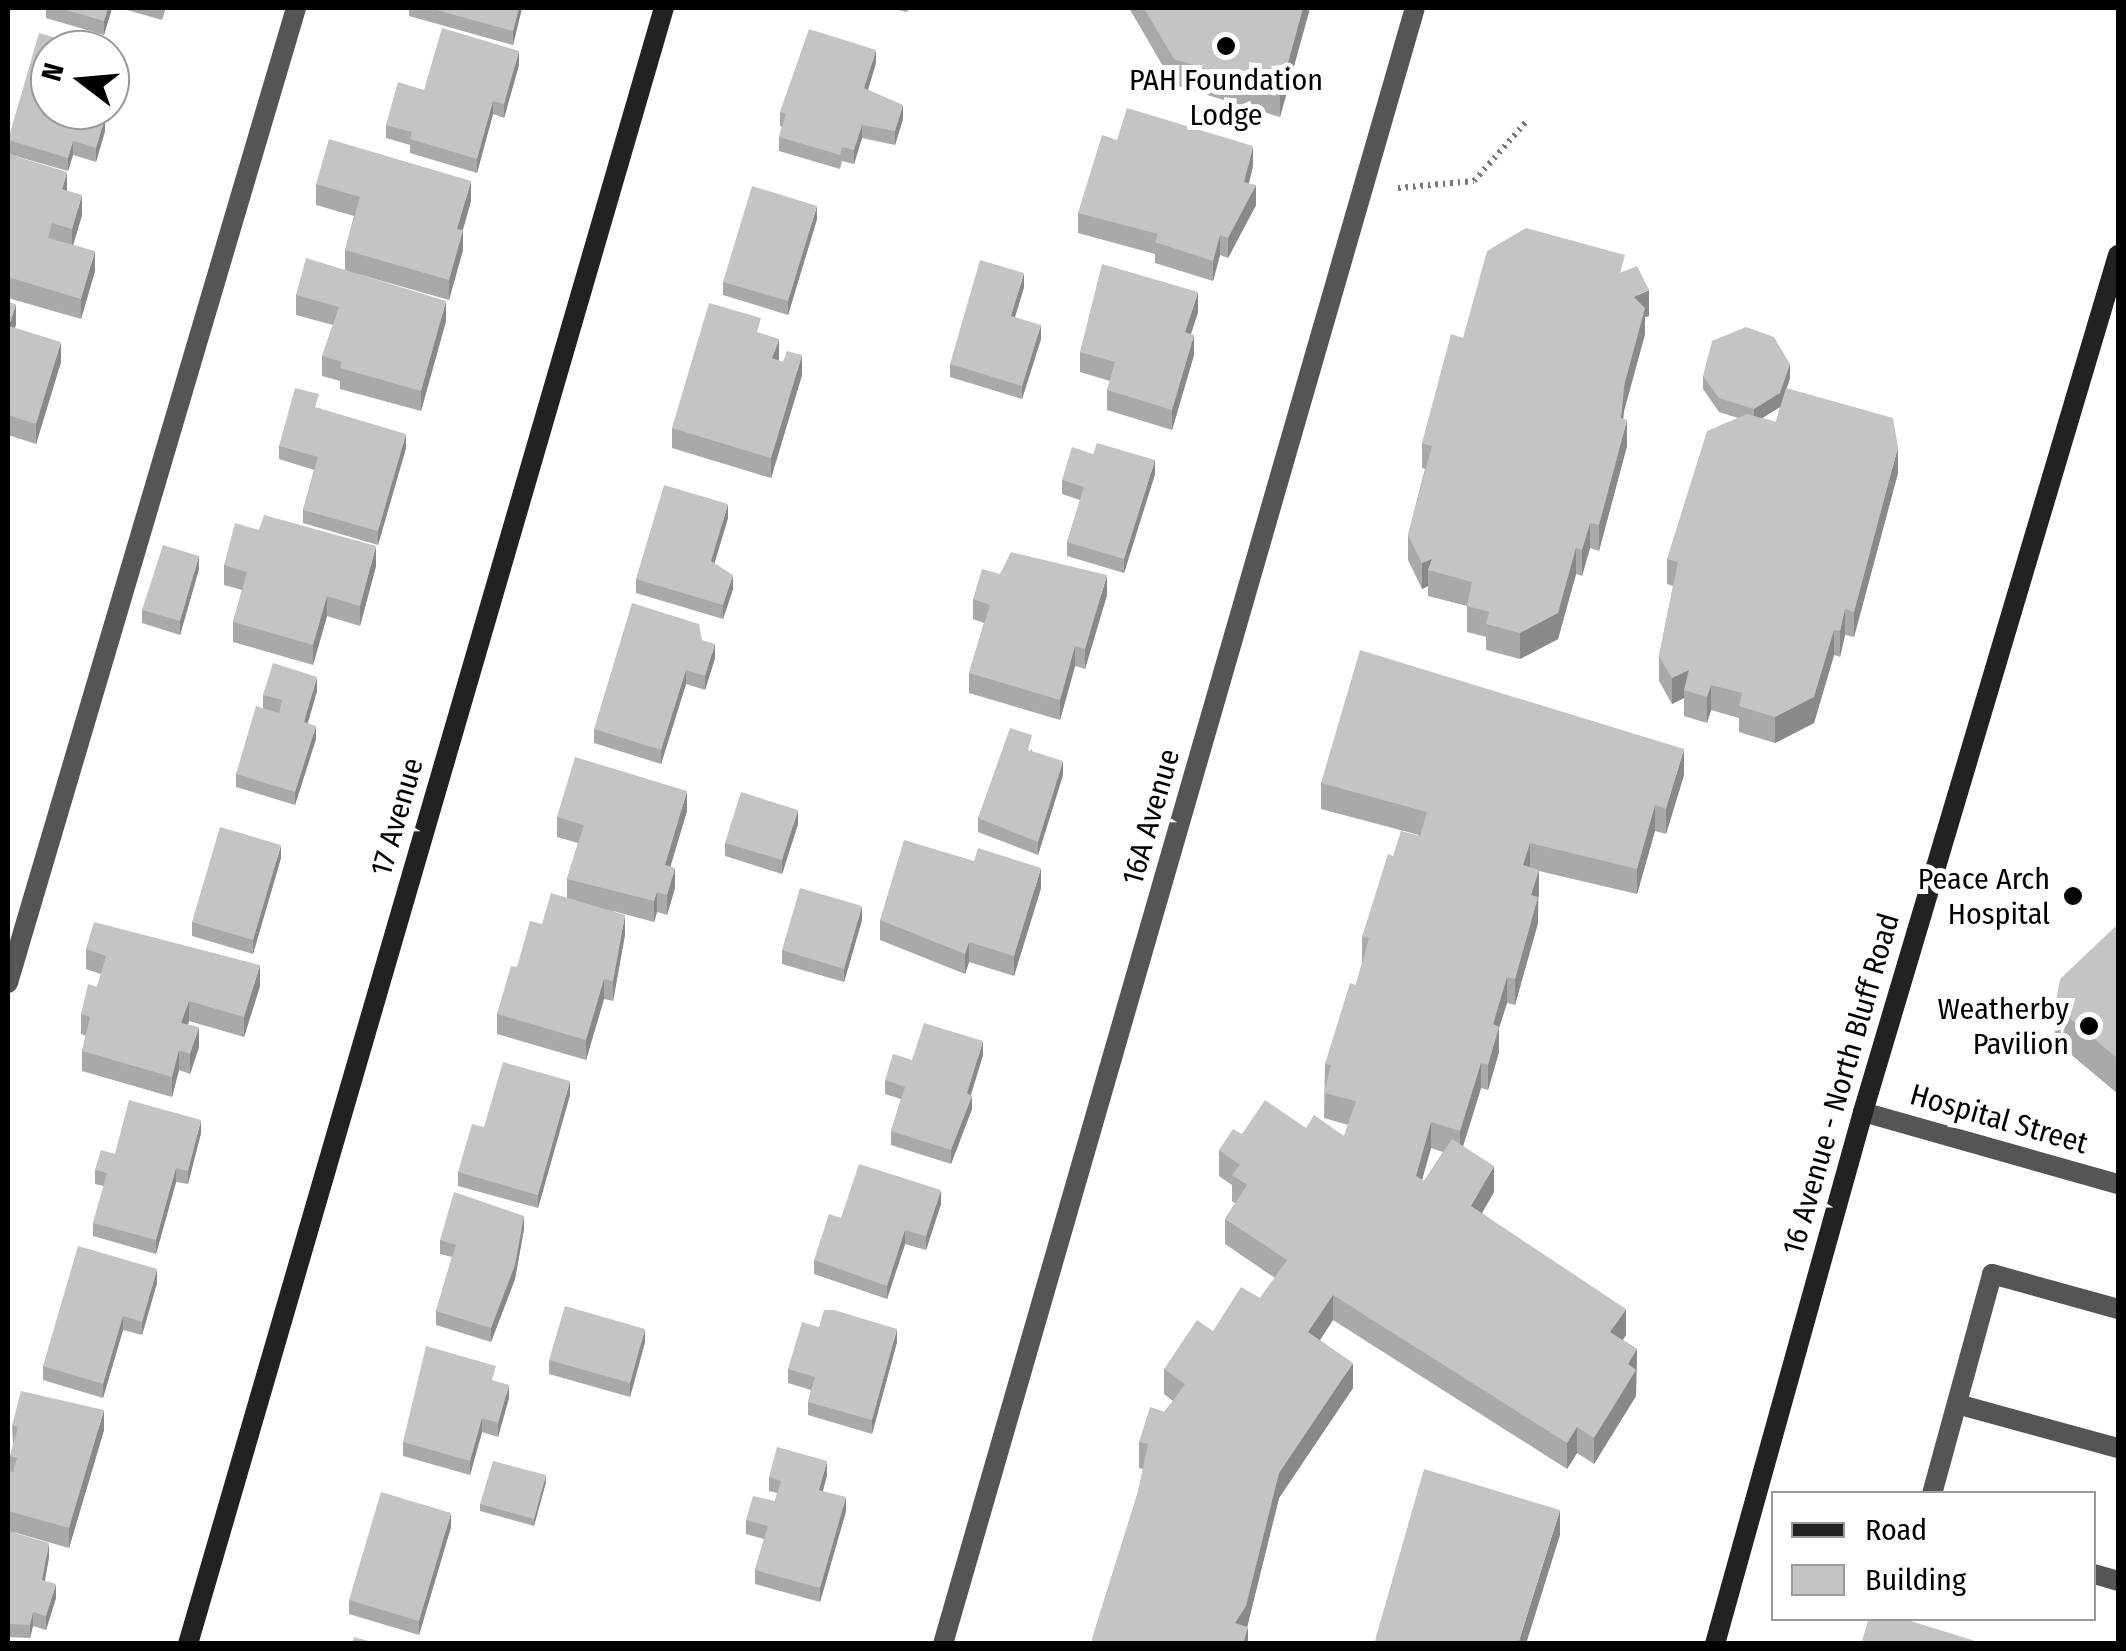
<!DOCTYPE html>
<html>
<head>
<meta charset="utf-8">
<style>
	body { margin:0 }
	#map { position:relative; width:2126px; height:1651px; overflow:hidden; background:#fff; font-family:"Fira Sans Condensed",sans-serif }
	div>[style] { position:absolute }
	.path>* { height:6px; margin-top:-3px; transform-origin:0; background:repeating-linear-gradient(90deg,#777 0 2.5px,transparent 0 7.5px) }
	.lane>* { height:20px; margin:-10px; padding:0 10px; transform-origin:10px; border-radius:10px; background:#555 }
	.street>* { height:20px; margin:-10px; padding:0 10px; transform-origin:10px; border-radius:10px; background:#555 }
	.secondary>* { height:20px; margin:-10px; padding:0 10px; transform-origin:10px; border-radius:10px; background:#222 }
	.wall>* { inset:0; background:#a9a9a9 }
	.shaded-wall>* { inset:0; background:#898989 }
	.building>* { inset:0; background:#c4c4c4 }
	.dots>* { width:28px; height:28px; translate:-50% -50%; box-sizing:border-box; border:5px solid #fff; border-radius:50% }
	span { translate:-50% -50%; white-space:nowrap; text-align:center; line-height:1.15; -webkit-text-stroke:10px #fff; paint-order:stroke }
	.poi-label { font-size:30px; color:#000 }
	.right { translate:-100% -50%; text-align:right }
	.street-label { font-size:30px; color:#000 }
	.frame { position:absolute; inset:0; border:10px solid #000; pointer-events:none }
	.legend { position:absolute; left:1771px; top:1491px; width:325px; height:130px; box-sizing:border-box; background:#fff; border:2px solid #999; margin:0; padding:12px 18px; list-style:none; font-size:30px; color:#000 }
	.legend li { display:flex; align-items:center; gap:20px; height:50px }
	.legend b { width:50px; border:2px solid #999 }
	.north { position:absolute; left:30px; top:30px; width:100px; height:100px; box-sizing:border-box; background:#fff; border:2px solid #999; border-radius:50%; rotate:286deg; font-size:28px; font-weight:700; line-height:40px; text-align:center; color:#000 }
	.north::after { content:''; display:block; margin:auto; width:35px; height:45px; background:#000; clip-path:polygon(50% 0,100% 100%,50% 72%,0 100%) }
</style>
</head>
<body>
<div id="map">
	<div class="path">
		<i style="left:1398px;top:188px;width:76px;rotate:-5.3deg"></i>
		<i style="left:1474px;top:181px;width:79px;rotate:-48.6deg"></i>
	</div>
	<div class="lane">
		<i style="left:8px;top:983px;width:1017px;rotate:-73.54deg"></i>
		<i style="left:1957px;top:1404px;width:167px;rotate:15.3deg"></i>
		<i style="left:1932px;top:1494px;width:228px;rotate:-74.7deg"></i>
		<i style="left:1992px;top:1274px;width:131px;rotate:15.5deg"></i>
		<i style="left:2094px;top:1574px;width:25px;rotate:16deg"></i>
	</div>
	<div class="street">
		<i style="left:1863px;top:1112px;width:265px;rotate:15.8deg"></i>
		<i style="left:943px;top:1644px;width:1703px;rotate:-73.91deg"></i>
	</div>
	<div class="secondary">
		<i style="left:188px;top:1644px;width:1704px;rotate:-73.78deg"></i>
		<i style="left:1715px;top:1644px;width:552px;rotate:-74.45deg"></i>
		<i style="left:1863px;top:1112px;width:894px;rotate:-73.43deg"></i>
	</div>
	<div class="wall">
		<i style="clip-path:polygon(46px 8px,112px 8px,104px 35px,46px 18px)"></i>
		<i style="clip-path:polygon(120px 8px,166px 8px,162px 20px)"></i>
		<i style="clip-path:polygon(409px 8px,522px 8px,513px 45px,409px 16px)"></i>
		<i style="clip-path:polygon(890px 8px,912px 8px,906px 12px)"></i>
		<i style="clip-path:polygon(1129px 8px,1310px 8px,1280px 117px,1174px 85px)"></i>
		<i style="clip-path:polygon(876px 63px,868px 90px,903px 119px,895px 145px,862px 138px,854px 164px,842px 161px,840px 169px,779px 151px,779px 137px,782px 127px,780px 126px,780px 112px)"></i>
		<i style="clip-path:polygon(519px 65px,504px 118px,493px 114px,477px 173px,410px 153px,410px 145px,386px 138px,386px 125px,424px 90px)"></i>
		<i style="clip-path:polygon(85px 112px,105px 131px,96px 162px,73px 155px,68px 171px,8px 154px,8px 140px)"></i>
		<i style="clip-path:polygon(1117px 140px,1253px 166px,1249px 183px,1256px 205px,1228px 258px,1220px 255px,1213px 281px,1155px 263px,1155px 254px,1078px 233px,1078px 213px)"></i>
		<i style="clip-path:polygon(8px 154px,67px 191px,82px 215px,73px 245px,95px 271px,81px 319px,8px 298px)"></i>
		<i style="clip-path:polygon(316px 184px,471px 201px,463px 230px,463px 250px,449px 300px,354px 273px,446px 321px,421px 411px,340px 389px,340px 381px,322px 376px,322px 356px,333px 325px,296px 315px,296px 295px,345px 270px,345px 250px,354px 216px,316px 205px)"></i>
		<i style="clip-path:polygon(817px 219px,788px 315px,723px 295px,723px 282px)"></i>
		<i style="clip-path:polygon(1625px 271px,1649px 316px,1645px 317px,1645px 334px,1624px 411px,1623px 419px,1627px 446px,1599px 551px,1590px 548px,1582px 576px,1576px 574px,1558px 639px,1520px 659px,1486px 650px,1486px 637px,1467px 632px,1467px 606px,1428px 596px,1428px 586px,1422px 589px,1408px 560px,1408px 535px,1425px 469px,1422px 468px,1422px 443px,1463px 338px)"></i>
		<i style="clip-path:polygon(1024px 287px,1015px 317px,1041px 339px,1022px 399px,950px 377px,950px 364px)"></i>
		<i style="clip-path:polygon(8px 302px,16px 324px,15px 328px,61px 362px,36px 444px,8px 435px)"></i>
		<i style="clip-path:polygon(1198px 312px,1191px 334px,1194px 355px,1172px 430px,1107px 410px,1107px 390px,1110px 381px,1080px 372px,1080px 352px)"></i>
		<i style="clip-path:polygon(761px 333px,778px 360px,802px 375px,771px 478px,672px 448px,672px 428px)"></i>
		<i style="clip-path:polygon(evenodd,1703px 376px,1790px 378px,1787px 388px,1898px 473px,1854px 637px,1845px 635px,1840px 657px,1834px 655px,1814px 723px,1775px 743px,1739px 732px,1739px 718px,1711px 710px,1707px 723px,1684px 716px,1684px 698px,1672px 704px,1659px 681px,1659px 656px,1673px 586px,1667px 584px,1667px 559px,1738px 418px,1719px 412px,1703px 389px,1703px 376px,1780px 407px,1776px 422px,1762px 418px,1780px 407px)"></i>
		<i style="clip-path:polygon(319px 408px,406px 448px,378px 545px,303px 523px,303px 510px,314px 470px,279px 459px,279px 446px)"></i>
		<i style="clip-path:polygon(1093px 454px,1155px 474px,1124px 573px,1067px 556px,1067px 542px,1080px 500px,1062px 494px,1062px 480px)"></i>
		<i style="clip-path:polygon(728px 518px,714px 563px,733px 589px,723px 619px,636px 593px,636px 579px)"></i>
		<i style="clip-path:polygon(224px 565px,376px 566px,360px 626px,327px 616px,313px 665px,233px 642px,233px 622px,242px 590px,224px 585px)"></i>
		<i style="clip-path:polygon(199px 569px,180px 635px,142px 623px,142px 610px)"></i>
		<i style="clip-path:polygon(1000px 574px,1107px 595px,1085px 669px,1075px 666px,1060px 720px,969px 693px,969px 673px,984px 623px,973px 619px,973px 599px)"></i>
		<i style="clip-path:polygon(702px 640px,715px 658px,705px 690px,686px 684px,661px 764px,594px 743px,594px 729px)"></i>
		<i style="clip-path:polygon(317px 691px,308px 723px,316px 739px,295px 805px,236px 787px,236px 774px,263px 708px,263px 695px)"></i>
		<i style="clip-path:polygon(1032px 749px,1032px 751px,1063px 775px,1038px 855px,978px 832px,978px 818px)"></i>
		<i style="clip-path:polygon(evenodd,1684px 775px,1666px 834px,1655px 831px,1637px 894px,1539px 871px,1538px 923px,1515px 1005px,1507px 1003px,1499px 1028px,1499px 1052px,1488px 1090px,1481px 1088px,1463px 1146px,1494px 1192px,1482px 1213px,1626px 1335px,1623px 1340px,1637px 1349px,1636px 1396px,1594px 1464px,1577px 1453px,1567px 1469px,1333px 1320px,1320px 1340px,1353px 1388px,1279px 1498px,1247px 1626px,1248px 1644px,1092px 1644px,1092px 1639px,1138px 1492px,1143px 1469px,1139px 1468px,1139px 1442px,1173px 1401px,1164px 1394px,1164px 1369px,1213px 1331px,1260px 1298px,1275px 1278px,1225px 1244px,1225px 1219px,1235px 1203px,1232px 1201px,1232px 1185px,1219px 1176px,1219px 1150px,1242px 1134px,1306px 1128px,1344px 1136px,1348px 1125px,1324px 1118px,1325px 1064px,1356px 985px,1362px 962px,1362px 937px,1393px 856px,1419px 835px,1321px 809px,1321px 783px,1684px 775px,1431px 1148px,1443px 1152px,1424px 1181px,1422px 1180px,1431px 1148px)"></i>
		<i style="clip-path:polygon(687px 811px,670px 866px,675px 888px,667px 915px,657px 912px,654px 922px,613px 911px,625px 935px,613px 1001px,604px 999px,586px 1060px,497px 1034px,497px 1014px,517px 967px,567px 898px,567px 879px,578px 843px,557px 837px,557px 817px)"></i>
		<i style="clip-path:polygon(798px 824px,782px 874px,725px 856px,725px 843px)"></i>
		<i style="clip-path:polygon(281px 858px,253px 954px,192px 936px,192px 922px)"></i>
		<i style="clip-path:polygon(1041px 888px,1014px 976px,969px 962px,965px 974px,880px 940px,880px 920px)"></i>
		<i style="clip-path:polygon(862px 920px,844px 982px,782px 964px,782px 950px)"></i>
		<i style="clip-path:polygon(2118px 925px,2118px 1094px,2055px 1041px,2055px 1006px)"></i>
		<i style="clip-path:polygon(86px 949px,260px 986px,244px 1037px,189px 1021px,188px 1025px,199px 1047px,190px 1074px,179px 1070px,172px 1097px,82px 1071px,82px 1051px,86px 1036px,81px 1034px,81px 1014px,97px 987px,101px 974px,86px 969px)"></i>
		<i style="clip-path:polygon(983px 1055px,971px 1095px,972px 1109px,951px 1164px,891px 1145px,891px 1131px,901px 1099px,885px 1094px,885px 1080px,912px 1060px)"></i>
		<i style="clip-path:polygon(570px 1095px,538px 1208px,458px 1186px,458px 1172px,484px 1127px)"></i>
		<i style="clip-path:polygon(201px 1133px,188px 1184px,176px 1182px,156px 1254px,93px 1236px,93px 1223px,104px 1186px,95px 1184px,95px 1170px,115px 1154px)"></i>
		<i style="clip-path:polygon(941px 1204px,926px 1250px,905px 1244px,887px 1299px,814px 1274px,814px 1260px,841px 1218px)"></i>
		<i style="clip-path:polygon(524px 1229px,515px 1279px,491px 1342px,436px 1325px,436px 1311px,452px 1257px,440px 1254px,440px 1240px)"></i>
		<i style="clip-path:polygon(157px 1283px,142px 1335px,123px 1330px,103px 1398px,43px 1380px,43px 1366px)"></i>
		<i style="clip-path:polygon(819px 1327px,897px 1342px,872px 1434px,808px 1415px,808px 1402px,811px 1390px,788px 1383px,788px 1369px)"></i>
		<i style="clip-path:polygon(645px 1342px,630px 1397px,549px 1374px,549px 1360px)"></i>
		<i style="clip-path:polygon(496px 1381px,509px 1398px,498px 1437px,482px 1432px,470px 1475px,403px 1456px,403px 1442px)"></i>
		<i style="clip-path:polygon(12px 1425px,104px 1430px,69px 1548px,13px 1532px,49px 1557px,45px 1581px,56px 1598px,46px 1630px,33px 1626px,30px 1638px,9px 1637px,8px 1643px,8px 1470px,10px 1471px,10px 1456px,13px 1445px)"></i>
		<i style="clip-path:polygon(827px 1475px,823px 1491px,846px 1511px,820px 1602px,755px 1584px,755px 1570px,764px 1539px,746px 1534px,746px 1520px,775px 1501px,777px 1493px,769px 1491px,769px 1477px)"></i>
		<i style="clip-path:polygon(546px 1482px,534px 1526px,480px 1511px,480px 1504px)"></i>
		<i style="clip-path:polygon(451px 1527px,419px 1635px,349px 1614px,349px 1600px)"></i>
	</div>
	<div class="shaded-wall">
		<i style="clip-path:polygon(108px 8px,112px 8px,104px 35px,104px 21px)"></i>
		<i style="clip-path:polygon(519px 8px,522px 8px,513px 45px,513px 31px)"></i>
		<i style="clip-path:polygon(1303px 8px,1310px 8px,1280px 117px,1280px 92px)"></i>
		<i style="clip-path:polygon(876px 50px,876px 63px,864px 102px,864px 88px)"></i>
		<i style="clip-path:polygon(519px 51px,519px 65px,504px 118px,504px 104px)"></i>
		<i style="clip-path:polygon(493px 101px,493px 114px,477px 173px,477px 159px)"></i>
		<i style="clip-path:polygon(903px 105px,903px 119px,895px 145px,895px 131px)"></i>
		<i style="clip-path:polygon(105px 118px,105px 131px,96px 162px,96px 148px)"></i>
		<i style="clip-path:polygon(862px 125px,862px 138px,854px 164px,854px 150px)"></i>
		<i style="clip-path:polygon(73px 141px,73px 155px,68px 171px,68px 158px)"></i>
		<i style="clip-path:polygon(1253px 146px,1253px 166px,1244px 202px,1244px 182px)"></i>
		<i style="clip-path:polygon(67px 172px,67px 192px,62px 189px)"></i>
		<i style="clip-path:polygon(471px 181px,471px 201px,457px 249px,457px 229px)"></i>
		<i style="clip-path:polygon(1256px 185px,1256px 205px,1228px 258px,1228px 238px)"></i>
		<i style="clip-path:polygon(82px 195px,82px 215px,72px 249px,72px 229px)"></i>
		<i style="clip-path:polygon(817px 206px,817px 219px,788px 315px,788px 301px)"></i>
		<i style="clip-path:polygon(463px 230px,463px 250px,449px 300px,449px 280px)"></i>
		<i style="clip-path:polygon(1220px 235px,1220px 255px,1213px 281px,1213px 261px)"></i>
		<i style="clip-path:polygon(95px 251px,95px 271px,81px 319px,81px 299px)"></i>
		<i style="clip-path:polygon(1024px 273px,1024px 287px,1011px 330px,1011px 316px)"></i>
		<i style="clip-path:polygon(1649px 290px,1649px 316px,1645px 317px,1645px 334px,1624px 411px,1621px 444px,1621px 418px,1634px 297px)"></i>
		<i style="clip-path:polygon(1198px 292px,1198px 312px,1185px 352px,1185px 332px)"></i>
		<i style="clip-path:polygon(446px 301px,446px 321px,421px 411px,421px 391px)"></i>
		<i style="clip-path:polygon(16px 304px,16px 324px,9px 346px,9px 326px)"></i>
		<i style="clip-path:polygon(1041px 325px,1041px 339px,1022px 399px,1022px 386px)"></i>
		<i style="clip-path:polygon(1194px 335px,1194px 355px,1172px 430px,1172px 410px)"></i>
		<i style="clip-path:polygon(779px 339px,779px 359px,772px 378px,772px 358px)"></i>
		<i style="clip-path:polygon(61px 342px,61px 362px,36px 444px,36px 424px)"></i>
		<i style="clip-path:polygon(802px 355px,802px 375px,771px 478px,771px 458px)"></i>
		<i style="clip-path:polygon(1790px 364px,1790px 378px,1780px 407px,1754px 423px,1754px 409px)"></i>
		<i style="clip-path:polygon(1627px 420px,1627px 446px,1599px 551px,1599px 525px)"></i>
		<i style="clip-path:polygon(406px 434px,406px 448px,378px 545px,378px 531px)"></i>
		<i style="clip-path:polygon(1898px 447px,1898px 473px,1854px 637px,1854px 612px)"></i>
		<i style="clip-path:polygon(1155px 460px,1155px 474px,1124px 573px,1124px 559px)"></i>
		<i style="clip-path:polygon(728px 504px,728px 518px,711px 575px,711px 561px)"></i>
		<i style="clip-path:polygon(1590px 523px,1590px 548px,1582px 576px,1582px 550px)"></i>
		<i style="clip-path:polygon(376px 546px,376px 566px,360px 626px,360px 606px)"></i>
		<i style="clip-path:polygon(1576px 548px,1576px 574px,1558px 639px,1520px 659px,1520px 633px)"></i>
		<i style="clip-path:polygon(199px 556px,199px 569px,180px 635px,180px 621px)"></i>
		<i style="clip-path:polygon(1432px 559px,1428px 570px,1428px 586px,1422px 589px,1422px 563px)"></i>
		<i style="clip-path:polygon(733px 575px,733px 589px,723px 619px,723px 605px)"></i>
		<i style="clip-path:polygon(1107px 575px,1107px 595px,1085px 669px,1085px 649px)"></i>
		<i style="clip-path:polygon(327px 596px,327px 616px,313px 665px,313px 645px)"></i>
		<i style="clip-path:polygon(1845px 609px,1845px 635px,1840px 657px,1840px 631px)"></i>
		<i style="clip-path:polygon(1834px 630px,1834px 655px,1814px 723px,1775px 743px,1775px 717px)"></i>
		<i style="clip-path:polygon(715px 644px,715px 658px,705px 690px,705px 676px)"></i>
		<i style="clip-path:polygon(1075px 646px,1075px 666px,1060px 720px,1060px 700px)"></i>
		<i style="clip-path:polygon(686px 670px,686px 684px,661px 764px,661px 750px)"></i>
		<i style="clip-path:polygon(1689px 670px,1684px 690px,1684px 698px,1672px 704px,1672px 678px)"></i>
		<i style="clip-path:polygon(317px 677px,317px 691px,304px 735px,304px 722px)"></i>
		<i style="clip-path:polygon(1711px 685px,1711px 710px,1707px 723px,1707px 697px)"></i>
		<i style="clip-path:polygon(316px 726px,316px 739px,295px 805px,295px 792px)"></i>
		<i style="clip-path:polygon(1684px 749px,1684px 775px,1666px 834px,1666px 809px)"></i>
		<i style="clip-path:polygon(1063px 761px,1063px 775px,1038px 855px,1038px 842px)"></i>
		<i style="clip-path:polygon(687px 791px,687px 811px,665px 885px,665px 865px)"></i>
		<i style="clip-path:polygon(1655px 805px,1655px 831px,1637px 894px,1637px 869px)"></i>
		<i style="clip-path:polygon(798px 810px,798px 824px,782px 874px,782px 860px)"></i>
		<i style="clip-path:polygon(1530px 843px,1530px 869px,1523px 865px)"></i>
		<i style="clip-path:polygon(281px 845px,281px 858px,253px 954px,253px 940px)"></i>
		<i style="clip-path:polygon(675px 868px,675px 888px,667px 915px,667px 895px)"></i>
		<i style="clip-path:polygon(1041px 868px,1041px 888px,1014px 976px,1014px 956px)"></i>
		<i style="clip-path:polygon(1539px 870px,1539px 895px,1531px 921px,1531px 895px)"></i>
		<i style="clip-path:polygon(657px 892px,657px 912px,654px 922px,654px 901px)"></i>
		<i style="clip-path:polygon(1538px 897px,1538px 923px,1515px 1005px,1515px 979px)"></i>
		<i style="clip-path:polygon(862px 906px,862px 920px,844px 982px,844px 969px)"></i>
		<i style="clip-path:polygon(625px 915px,625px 935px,613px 1001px,613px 981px)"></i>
		<i style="clip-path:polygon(969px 942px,969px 962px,965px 974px,965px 954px)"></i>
		<i style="clip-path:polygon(260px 965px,260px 986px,244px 1037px,244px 1017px)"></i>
		<i style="clip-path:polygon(1507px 977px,1507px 1003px,1499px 1028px,1499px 1052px,1488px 1090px,1488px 1065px,1493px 1024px)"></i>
		<i style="clip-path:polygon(604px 979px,604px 999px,586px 1060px,586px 1040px)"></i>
		<i style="clip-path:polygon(189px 1001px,189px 1021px,181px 1043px,181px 1023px)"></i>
		<i style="clip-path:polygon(199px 1027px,199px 1047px,190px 1074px,190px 1054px)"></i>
		<i style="clip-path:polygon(983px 1041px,983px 1055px,967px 1107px,967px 1093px)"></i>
		<i style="clip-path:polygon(179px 1050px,179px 1070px,172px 1097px,172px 1077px)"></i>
		<i style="clip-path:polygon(1481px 1063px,1481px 1088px,1460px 1156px,1460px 1131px)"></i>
		<i style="clip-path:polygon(570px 1081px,570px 1095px,538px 1208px,538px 1195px)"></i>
		<i style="clip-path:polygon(972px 1096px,972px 1109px,951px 1164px,951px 1150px)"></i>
		<i style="clip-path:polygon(201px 1120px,201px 1133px,188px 1184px,188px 1171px)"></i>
		<i style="clip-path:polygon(1431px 1122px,1431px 1148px,1416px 1201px,1416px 1176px)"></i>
		<i style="clip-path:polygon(1494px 1166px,1494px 1192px,1471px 1232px,1471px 1206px)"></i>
		<i style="clip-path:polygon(176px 1168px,176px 1182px,156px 1254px,156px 1240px)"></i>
		<i style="clip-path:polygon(941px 1190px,941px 1204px,926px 1250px,926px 1236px)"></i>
		<i style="clip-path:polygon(524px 1216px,524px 1229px,515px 1279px,491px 1342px,491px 1328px)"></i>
		<i style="clip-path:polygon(905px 1230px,905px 1244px,887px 1299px,887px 1286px)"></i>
		<i style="clip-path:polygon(157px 1269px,157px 1283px,142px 1335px,142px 1322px)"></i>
		<i style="clip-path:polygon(1333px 1295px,1333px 1320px,1308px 1358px,1308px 1332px)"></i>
		<i style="clip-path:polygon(1626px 1309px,1626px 1335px,1610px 1358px,1610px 1332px)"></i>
		<i style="clip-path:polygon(123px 1316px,123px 1330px,103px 1398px,103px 1384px)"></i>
		<i style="clip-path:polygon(645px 1329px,645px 1342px,630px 1397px,630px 1383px)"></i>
		<i style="clip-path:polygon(897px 1329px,897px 1342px,872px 1434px,872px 1420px)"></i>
		<i style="clip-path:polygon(1637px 1349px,1636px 1396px,1594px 1464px,1594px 1438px,1628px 1364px)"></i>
		<i style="clip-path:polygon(1353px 1363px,1353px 1388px,1279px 1498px,1246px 1632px,1235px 1623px,1279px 1473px)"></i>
		<i style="clip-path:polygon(509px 1385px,509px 1398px,498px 1437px,498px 1423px)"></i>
		<i style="clip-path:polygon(104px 1410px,104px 1430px,69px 1548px,69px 1528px)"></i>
		<i style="clip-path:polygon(482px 1418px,482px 1432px,470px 1475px,470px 1461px)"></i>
		<i style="clip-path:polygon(1577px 1427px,1577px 1453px,1567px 1469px,1567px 1443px)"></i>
		<i style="clip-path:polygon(827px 1461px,827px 1475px,819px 1504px,819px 1490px)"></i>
		<i style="clip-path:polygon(546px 1475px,546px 1482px,534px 1526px,534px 1519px)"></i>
		<i style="clip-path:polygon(846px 1497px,846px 1511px,820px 1602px,820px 1588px)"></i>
		<i style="clip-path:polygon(1560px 1510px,1560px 1535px,1526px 1644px,1518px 1644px)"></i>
		<i style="clip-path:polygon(451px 1513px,451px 1527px,419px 1635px,419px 1621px)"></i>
		<i style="clip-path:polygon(49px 1543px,49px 1557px,42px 1594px,42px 1580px)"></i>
		<i style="clip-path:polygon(56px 1584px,56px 1598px,46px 1630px,46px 1616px)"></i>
		<i style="clip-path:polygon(33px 1612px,33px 1626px,30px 1638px,30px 1625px)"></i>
		<i style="clip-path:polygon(1248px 1627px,1248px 1644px,1243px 1644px)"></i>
	</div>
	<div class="building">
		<i style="clip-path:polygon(59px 8px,108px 8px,104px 21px)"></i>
		<i style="clip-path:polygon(429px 8px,519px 8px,513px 31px)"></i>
		<i style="clip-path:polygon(1144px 8px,1303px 8px,1280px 92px,1174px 59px)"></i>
		<i style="clip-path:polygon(442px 28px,519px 51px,504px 104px,493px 101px,477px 159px,410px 139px,412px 132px,386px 125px,398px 82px,424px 90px)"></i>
		<i style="clip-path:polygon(809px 29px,876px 50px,864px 88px,903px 105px,895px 131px,862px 125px,854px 150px,842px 147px,840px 155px,779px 137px,786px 114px,780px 112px)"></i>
		<i style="clip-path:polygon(39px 33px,98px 50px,50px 50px,50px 110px,81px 110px,105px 118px,96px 148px,73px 141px,68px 158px,8px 140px)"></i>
		<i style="clip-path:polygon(1127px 108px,1253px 146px,1244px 182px,1256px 185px,1228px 238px,1220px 235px,1213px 261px,1155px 242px,1158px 234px,1078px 213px,1102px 135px,1117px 140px)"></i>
		<i style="clip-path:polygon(329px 139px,471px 181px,457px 229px,463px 230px,449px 280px,345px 250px,360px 197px,316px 184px)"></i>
		<i style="clip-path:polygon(8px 154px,67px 172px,62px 189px,82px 195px,72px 229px,52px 223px,48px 238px,95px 251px,81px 299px,8px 277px)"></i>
		<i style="clip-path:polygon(752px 186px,817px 206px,788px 301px,723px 282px)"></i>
		<i style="clip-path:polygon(1526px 228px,1625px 255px,1620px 273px,1637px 266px,1649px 290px,1634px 297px,1645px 308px,1624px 386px,1621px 418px,1627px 420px,1599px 525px,1590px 523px,1582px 550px,1576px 548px,1558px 613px,1520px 633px,1486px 624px,1489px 612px,1467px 606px,1472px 582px,1428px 570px,1432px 559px,1422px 563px,1408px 535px,1432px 446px,1422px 443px,1451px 334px,1463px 338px,1487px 251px)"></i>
		<i style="clip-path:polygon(306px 258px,446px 301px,421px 391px,340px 368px,342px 362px,322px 356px,339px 307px,296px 295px)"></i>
		<i style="clip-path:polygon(980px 260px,1024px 273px,1011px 316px,1041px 325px,1022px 386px,950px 364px)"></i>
		<i style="clip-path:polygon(1102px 264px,1198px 292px,1185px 332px,1194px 335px,1172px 410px,1107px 390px,1115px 362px,1080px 352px)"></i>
		<i style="clip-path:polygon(8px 302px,16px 304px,9px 326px,61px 342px,36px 424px,8px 415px)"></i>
		<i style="clip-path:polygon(709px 303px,761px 318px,757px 332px,779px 339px,772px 358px,783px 362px,787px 351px,802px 355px,771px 458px,672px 428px)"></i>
		<i style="clip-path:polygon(1746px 327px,1774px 337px,1790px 364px,1780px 393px,1754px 409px,1719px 398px,1703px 376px,1712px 341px)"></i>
		<i style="clip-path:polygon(295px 388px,319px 394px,315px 407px,406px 434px,378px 531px,303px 510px,318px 457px,279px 446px)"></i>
		<i style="clip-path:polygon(1786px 388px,1893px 418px,1898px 447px,1854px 612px,1845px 609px,1840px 631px,1834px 630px,1814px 697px,1775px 717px,1739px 706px,1742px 693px,1711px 685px,1707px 697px,1684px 690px,1689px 670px,1672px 678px,1659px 656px,1678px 562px,1667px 559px,1707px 431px,1747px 414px,1776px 422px)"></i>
		<i style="clip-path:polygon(1097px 443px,1155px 460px,1124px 559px,1067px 542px,1084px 487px,1062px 480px,1072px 447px,1093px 454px)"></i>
		<i style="clip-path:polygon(664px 485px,728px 504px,711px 561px,733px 575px,723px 605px,636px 579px)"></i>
		<i style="clip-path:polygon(264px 515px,376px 546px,360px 606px,327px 596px,313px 645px,233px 622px,247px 572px,224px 565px,235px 523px,259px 530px)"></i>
		<i style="clip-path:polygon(163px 545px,199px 556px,180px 621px,142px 610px)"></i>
		<i style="clip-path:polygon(1011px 552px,1107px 575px,1085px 649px,1075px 646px,1060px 700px,969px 673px,990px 605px,973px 599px,982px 569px,1000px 574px)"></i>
		<i style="clip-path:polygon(632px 603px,699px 624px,702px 640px,715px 644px,705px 676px,686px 670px,661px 750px,594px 729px)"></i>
		<i style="clip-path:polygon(1360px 650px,1684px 749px,1666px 809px,1655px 805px,1637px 869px,1530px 843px,1523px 865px,1539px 870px,1531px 895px,1538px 897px,1515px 979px,1507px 977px,1493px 1024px,1499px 1027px,1488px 1065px,1481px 1063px,1460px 1131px,1431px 1122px,1416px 1176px,1424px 1181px,1452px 1139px,1494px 1166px,1471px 1206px,1626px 1309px,1610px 1332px,1637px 1349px,1628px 1364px,1636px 1370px,1594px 1438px,1577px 1427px,1567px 1443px,1333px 1295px,1308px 1332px,1353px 1363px,1279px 1473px,1246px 1606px,1235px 1623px,1248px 1627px,1243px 1644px,1093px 1644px,1092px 1639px,1138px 1492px,1148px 1444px,1139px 1442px,1150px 1407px,1165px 1412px,1185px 1384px,1164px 1369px,1197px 1320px,1213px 1331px,1241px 1287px,1260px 1298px,1287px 1260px,1225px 1219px,1247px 1185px,1232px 1175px,1240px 1165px,1219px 1150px,1233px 1129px,1242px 1134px,1265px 1100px,1306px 1128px,1314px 1115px,1344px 1136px,1356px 1101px,1324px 1093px,1331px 1065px,1325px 1064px,1350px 983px,1356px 985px,1369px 938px,1362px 937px,1388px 854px,1393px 856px,1401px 831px,1420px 836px,1427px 812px,1321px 783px)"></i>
		<i style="clip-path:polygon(273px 663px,317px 677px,304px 722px,316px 726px,295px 792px,236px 774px,256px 706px,279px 713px,282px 700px,263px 695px)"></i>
		<i style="clip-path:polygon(1010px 728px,1032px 735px,1028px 750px,1063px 761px,1038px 842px,978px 818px)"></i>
		<i style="clip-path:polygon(575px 757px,687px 791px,665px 865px,675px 868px,667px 895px,657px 892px,654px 901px,567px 879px,584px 825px,557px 817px)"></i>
		<i style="clip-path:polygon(741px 792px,798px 810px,782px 860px,725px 843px)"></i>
		<i style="clip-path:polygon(220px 827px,281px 845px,253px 940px,192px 922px)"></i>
		<i style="clip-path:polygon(904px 840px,974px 861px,978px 848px,1041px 868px,1014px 956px,969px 942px,965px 954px,880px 920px)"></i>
		<i style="clip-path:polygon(800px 888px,862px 906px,844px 969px,782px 950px)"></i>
		<i style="clip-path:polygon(551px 893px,625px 915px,613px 981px,604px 979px,586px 1040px,497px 1014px,511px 966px,517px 967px,530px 921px,542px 924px)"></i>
		<i style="clip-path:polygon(94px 922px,260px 965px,244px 1017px,189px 1001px,181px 1023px,199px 1027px,190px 1054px,179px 1050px,172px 1077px,82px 1051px,90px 1017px,81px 1014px,88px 984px,97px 987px,106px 956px,86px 949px)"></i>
		<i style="clip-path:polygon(2117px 925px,2118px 925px,2118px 1059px,2055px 1006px,2060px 979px)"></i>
		<i style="clip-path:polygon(924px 1023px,983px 1041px,967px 1093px,972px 1096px,951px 1150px,891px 1131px,905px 1087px,885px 1080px,893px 1054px,912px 1060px)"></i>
		<i style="clip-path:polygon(503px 1062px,570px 1081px,538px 1195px,458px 1172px,472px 1124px,484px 1127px)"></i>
		<i style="clip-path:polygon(129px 1100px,201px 1120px,188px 1171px,176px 1168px,156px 1240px,93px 1223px,107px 1173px,95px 1170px,101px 1150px,115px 1154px)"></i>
		<i style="clip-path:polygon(859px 1164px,941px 1190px,926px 1236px,905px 1230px,887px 1286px,814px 1260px,829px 1214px,841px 1218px)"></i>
		<i style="clip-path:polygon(454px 1192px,524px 1216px,515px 1265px,491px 1328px,436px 1311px,456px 1245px,440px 1240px)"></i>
		<i style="clip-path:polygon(78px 1246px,157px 1269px,142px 1322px,123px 1316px,103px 1384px,43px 1366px)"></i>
		<i style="clip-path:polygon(565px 1306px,645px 1329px,630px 1383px,549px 1360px)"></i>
		<i style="clip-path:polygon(824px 1310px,834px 1310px,897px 1329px,872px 1420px,808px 1402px,815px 1377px,788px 1369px,802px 1322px,819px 1327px)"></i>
		<i style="clip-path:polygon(426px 1346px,496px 1366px,492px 1380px,509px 1385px,498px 1423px,482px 1418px,470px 1461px,403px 1442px)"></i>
		<i style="clip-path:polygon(21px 1391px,104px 1410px,69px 1528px,8px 1511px,8px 1470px,13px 1472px,17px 1458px,10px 1456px,18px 1427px,12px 1425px)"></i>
		<i style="clip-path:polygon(777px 1447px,827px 1461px,819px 1490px,846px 1497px,820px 1588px,755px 1570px,768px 1526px,746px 1520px,753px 1496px,775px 1501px,781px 1481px,769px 1477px)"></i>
		<i style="clip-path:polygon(493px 1461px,546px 1475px,534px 1519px,480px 1504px)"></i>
		<i style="clip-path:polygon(1424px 1469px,1560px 1510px,1518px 1644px,1374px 1644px)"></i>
		<i style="clip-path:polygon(381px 1492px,451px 1513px,419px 1621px,349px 1600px)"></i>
		<i style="clip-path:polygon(8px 1531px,49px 1543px,42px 1580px,56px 1584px,46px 1616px,33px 1612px,30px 1625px,9px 1624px,8px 1630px)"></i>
		<i style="clip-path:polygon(1869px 1618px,1901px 1618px,1985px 1644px,1861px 1644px)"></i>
		<i style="clip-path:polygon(354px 1637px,379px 1644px,352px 1644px)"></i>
	</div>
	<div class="dots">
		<i style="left:1226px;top:46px;background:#000"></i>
		<i style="left:2073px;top:896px;background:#000"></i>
		<i style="left:2089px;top:1026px;background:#000"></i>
	</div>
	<div class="poi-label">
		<span style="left:1226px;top:97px">PAH Foundation<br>Lodge</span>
		<span class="right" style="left:2050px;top:896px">Peace Arch<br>Hospital</span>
		<span class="right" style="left:2069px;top:1026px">Weatherby<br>Pavilion</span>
	</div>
	<div class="street-label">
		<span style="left:397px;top:817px;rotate:-74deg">17 Avenue</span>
		<span style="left:1151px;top:817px;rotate:-74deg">16A Avenue</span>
		<span style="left:1841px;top:1084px;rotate:-74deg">16 Avenue - North Bluff Road</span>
		<span style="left:1999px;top:1119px;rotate:16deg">Hospital Street</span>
	</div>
	<div class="frame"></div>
	<ul class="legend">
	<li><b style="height:12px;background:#222"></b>Road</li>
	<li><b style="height:28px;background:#c4c4c4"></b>Building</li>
	</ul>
	<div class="north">N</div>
</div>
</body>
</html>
